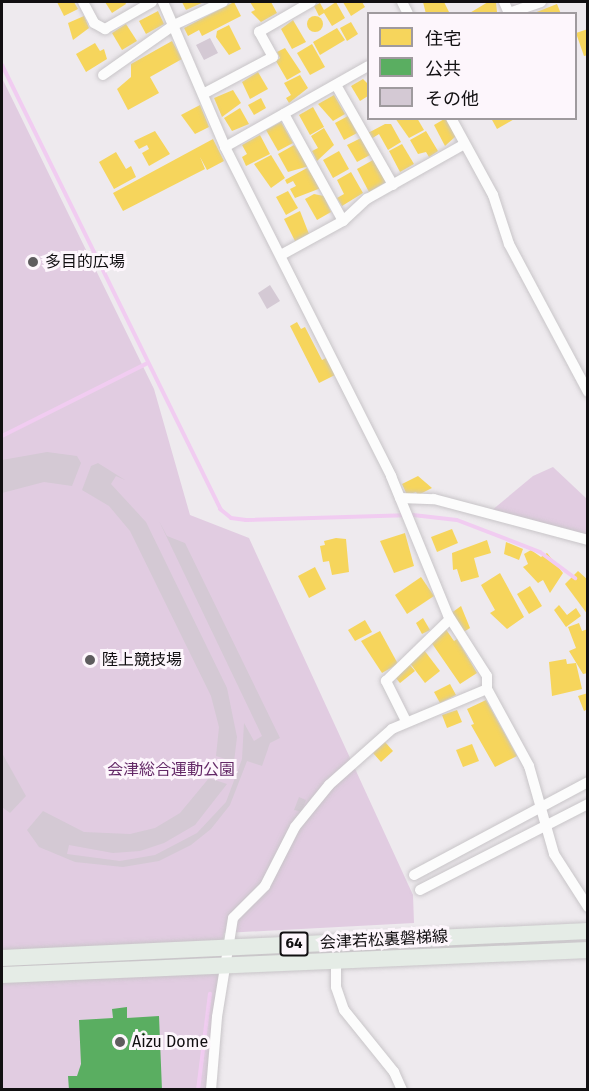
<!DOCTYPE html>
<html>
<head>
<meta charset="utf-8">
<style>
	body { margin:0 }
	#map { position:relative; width:589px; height:1091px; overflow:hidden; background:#eeeaee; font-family:"Fira Sans","Noto Sans JP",sans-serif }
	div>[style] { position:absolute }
	.green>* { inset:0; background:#e1cce1 }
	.homes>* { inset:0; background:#f6d55c }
	.round { border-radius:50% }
	.public>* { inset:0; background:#5aae61 }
	.stream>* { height:4px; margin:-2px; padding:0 2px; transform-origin:2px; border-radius:2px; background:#f1ccf1 }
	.building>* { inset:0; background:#d4c9d4 }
	.roads { filter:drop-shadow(0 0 2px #c8c5c8) drop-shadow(0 0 2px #c8c5c8) }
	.street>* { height:10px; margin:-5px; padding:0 5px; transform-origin:5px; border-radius:5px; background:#fcfcfc }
	.primary>* { height:16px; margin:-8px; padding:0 8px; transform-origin:8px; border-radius:8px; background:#e5ece6 }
	.dots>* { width:16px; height:16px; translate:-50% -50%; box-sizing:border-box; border:3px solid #fdf6fc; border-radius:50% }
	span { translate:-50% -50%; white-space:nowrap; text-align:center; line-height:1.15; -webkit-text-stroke:6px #fdf6fc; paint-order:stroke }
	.shield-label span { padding:2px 4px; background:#fdf6fc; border:2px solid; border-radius:4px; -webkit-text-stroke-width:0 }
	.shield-label { font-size:15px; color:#110f11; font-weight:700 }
	.poi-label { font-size:16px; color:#110f11 }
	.left { translate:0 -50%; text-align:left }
	.park-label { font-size:16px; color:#642967 }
	.street-label { font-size:16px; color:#110f11 }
	.frame { position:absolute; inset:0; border:3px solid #110f11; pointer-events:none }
	.legend { position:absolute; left:367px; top:12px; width:210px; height:108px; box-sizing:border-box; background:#fdf6fc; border:2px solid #9f9a9e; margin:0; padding:8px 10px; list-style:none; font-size:18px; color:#110f11 }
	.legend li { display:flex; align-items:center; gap:12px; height:30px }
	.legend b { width:30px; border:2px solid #9f9a9e }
</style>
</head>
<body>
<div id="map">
	<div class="green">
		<i style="clip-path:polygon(2px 78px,154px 389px,190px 515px,249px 538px,413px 895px,414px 923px,224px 933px,206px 1089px,2px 1089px)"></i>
		<i style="clip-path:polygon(553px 467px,587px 499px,587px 535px,491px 511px,533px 476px)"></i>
	</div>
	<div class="homes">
		<i style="clip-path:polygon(57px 2px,74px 2px,78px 9px,64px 16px)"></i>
		<i style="clip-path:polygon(105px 2px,125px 2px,126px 4px,112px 13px)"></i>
		<i style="clip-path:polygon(182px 2px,204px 2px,186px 10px)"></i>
		<i style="clip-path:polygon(234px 2px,241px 16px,202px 36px,199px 30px,188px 36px,184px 28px)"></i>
		<i style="clip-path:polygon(250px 2px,271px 2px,277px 13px,261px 22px,251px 12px,255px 10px)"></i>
		<i style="clip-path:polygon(336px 2px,345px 18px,332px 26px,324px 13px,319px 16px,314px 6px,320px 3px,324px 10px)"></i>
		<i style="clip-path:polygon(343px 2px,362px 2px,365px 7px,351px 16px)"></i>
		<i style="clip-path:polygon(423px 2px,444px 2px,450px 14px,426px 14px)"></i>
		<i style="clip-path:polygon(488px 2px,496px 2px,497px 12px,468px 14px)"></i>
		<i style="clip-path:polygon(557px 4px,561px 14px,534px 14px,534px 13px)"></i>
		<i style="clip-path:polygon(158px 11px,164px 24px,146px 34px,139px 21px)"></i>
		<i style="clip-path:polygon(84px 16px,89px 28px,73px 40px,68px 23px)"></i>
		<i class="round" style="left:307px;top:16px;width:16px;height:16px"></i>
		<i style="clip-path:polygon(293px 20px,306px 42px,292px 49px,281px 29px)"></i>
		<i style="clip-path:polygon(351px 22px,358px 34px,347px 41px,340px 28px)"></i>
		<i style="clip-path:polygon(126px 24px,137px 41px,122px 50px,112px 33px)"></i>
		<i style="clip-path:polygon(229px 25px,241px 49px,229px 55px,216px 37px,217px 31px)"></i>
		<i style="clip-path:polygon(337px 28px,345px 40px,320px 55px,313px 42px)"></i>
		<i style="clip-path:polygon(588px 29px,588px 55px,584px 56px,576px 33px)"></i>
		<i style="clip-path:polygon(172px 41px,182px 59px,150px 77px,159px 93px,128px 110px,117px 89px,131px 77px,131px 64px)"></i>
		<i style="clip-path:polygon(95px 43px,100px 51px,104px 49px,107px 59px,86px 72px,76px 54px)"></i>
		<i style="clip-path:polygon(312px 44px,325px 67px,310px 75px,297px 53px)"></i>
		<i style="clip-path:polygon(285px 48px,301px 72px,287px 80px,276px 61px,280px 58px,277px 52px)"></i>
		<i style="clip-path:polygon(258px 72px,268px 89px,250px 99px,242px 82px)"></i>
		<i style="clip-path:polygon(300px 75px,308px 88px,289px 103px,286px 98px,291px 95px,284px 83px)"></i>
		<i style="clip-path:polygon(363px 79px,368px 84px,368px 96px,360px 101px,351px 86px)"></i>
		<i style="clip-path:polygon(233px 90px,241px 103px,222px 117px,214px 98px)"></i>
		<i style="clip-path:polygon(334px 95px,345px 114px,333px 121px,318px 104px)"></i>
		<i style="clip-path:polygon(261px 98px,266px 108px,254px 115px,248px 105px)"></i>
		<i style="clip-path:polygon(200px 105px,209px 127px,195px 134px,181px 115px)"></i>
		<i style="clip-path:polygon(313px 107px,324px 127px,310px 135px,299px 115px)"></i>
		<i style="clip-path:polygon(240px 108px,249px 124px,232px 131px,224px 118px)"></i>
		<i style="clip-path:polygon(348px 116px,357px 133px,344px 140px,335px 123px)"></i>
		<i style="clip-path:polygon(395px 118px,417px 118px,424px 130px,409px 138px)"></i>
		<i style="clip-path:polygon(446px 118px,456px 136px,445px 146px,434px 125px)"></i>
		<i style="clip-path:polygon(491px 118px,516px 118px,497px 129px)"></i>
		<i style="clip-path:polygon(281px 122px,293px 143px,278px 151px,266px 130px)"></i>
		<i style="clip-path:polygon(385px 124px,391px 124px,401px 142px,388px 150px,379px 134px,371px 139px,368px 133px)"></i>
		<i style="clip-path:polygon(324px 128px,334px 145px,317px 161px,312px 151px,318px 148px,311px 136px)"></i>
		<i style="clip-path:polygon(155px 131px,170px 154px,149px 166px,142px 153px,149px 149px,147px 145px,139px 149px,134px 141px)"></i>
		<i style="clip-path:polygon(426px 131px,438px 151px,429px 157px,426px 152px,418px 154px,410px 140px)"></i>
		<i style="clip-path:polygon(260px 135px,270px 154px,246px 166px,242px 157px,247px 154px,242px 145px)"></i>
		<i style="clip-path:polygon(361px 138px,370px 155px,357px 162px,347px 145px)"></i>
		<i style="clip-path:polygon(213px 139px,224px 161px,207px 170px,200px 157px,205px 169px,123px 211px,113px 193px)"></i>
		<i style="clip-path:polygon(402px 144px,414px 164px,400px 172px,389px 151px)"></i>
		<i style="clip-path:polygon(294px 145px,309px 166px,288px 172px,278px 154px)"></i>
		<i style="clip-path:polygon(339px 151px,349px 169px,333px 178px,323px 160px)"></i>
		<i style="clip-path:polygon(116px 152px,126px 169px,131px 166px,136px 177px,114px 189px,99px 162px)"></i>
		<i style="clip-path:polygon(271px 155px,285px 178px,271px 188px,254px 164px)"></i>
		<i style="clip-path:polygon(373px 160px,386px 182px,369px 192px,357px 169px)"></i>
		<i style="clip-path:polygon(307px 168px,321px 188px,295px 198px,290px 189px,296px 186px,293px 181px,287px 184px,285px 180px)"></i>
		<i style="clip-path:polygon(351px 172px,363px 193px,342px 206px,337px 198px,344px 194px,337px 180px)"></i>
		<i style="clip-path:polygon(288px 191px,298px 208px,286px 215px,276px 197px)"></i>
		<i style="clip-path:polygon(314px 194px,324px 196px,331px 212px,317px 220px,305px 199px)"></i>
		<i style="clip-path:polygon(300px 211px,309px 234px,295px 241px,284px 219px)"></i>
		<i style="clip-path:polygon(297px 322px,301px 329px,305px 327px,322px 360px,328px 357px,337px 374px,319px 383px,290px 326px)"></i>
		<i style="clip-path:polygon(418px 476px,432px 488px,418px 495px,416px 492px,407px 495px,402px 484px)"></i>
		<i style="clip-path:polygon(452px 529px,458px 543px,437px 552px,431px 537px)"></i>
		<i style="clip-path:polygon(405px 533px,414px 566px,394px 573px,380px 541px)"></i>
		<i style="clip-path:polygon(336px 538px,346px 539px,349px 572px,332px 575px,329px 561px,323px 562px,320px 546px,325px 545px,324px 541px)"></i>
		<i style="clip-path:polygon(487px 540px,491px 553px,474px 558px,479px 577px,461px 582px,457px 569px,453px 570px,452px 553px)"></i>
		<i style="clip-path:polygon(506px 542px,523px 549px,519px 560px,504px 554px)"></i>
		<i style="clip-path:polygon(531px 550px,541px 557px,547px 553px,563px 573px,550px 593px,543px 580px,538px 583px,523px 567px,528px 564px,524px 554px)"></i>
		<i style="clip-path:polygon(315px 567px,326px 589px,309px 598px,298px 576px)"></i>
		<i style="clip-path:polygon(578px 571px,588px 580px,588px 615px,565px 584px)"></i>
		<i style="clip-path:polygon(500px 573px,524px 617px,507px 629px,490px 613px,495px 610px,481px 585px)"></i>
		<i style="clip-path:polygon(421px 577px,434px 596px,407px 614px,395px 595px)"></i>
		<i style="clip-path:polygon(530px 586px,542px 606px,529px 614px,517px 594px)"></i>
		<i style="clip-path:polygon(559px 605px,567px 615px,576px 608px,581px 616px,566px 627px,554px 610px)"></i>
		<i style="clip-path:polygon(461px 606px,470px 628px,462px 633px,450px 614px)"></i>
		<i style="clip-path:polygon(423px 618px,430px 630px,422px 634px,416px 623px)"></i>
		<i style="clip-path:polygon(365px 620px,372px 632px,355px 641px,348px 630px)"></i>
		<i style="clip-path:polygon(579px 623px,582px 631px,588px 629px,588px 673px,583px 674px,569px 651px,576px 648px,568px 627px)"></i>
		<i style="clip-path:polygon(445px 628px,454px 641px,457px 639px,477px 673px,460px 684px,431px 642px)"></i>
		<i style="clip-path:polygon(380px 631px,398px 664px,382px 673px,361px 641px)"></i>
		<i style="clip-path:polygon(424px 650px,440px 671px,425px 683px,409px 662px)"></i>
		<i style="clip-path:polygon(566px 659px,567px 664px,576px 663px,582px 689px,552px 696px,549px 662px)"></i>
		<i style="clip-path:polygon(409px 664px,415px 671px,400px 683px,395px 677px)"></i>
		<i style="clip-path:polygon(450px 684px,456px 695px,440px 703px,434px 692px)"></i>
		<i style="clip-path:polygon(588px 693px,588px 709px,584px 711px,578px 696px)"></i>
		<i style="clip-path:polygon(486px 700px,517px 756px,495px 767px,471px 725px,474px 724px,467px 709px)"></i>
		<i style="clip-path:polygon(457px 710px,462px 722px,447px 728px,442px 715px)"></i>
		<i style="clip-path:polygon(385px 742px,393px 751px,381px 762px,373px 753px)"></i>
		<i style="clip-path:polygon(472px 744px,479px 761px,463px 767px,456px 750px)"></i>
	</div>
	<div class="public">
		<i style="clip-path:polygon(127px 1007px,127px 1018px,159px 1016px,162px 1090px,69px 1090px,68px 1076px,77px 1076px,81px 1064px,79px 1020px,113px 1018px,112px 1009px)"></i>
	</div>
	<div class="stream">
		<i style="left:2px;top:65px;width:495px;rotate:63.8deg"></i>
		<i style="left:220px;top:509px;width:14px;rotate:39deg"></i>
		<i style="left:231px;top:518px;width:15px;rotate:8deg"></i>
		<i style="left:246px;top:520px;width:167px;rotate:-1.7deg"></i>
		<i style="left:413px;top:515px;width:44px;rotate:6.5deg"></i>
		<i style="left:457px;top:520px;width:89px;rotate:21.1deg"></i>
		<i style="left:540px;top:552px;width:44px;rotate:36.6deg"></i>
		<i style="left:2px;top:436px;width:161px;rotate:-26.6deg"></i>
		<i style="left:198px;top:1090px;width:97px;rotate:-82.9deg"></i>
	</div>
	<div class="building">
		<i style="clip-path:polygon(210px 38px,218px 53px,204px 60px,196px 45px)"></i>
		<i style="clip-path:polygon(270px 285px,280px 301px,267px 309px,258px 293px)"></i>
		<i style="clip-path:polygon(47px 452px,77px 456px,81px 463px,72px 486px,44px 482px,2px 493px,2px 460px)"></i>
		<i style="clip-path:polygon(98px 463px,125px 480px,116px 476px,111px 484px,146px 522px,227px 688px,237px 737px,234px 762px,216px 756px,219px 727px,211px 696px,130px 531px,109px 506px,82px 490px,91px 466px)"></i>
		<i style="clip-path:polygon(159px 521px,167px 536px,185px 543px,280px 738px,270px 743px,262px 766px,247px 761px,230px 805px,211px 829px,191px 845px,159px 861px,123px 867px,75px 862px,39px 847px,27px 830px,43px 811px,84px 832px,130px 834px,155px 828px,180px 813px,209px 778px,227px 784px,195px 825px,164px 843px,140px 851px,113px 853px,69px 845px,67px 854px,120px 861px,155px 855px,197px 833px,226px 802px,242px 759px,244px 723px,254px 741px,262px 736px)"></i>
		<i style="clip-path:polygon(2px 753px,26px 796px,10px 813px,2px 807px)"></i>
		<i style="clip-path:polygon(299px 797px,306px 800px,301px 812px,294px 810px)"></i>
	</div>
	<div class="roads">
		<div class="street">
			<i style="left:83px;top:2px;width:24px;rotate:62deg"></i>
			<i style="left:94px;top:23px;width:13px;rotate:29deg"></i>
			<i style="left:105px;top:29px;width:54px;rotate:-29.9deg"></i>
			<i style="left:163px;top:2px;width:158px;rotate:66.8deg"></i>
			<i style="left:225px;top:147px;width:369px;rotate:63.2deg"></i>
			<i style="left:391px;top:476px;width:150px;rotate:67.7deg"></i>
			<i style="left:448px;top:615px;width:72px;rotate:57.4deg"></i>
			<i style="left:487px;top:676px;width:13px;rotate:90deg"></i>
			<i style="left:487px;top:689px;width:103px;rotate:157.2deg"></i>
			<i style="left:392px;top:729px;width:84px;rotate:138.4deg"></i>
			<i style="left:329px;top:785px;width:54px;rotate:129deg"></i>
			<i style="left:295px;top:827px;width:66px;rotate:117deg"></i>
			<i style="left:265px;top:886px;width:45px;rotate:135deg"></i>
			<i style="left:233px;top:918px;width:100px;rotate:99.2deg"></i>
			<i style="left:217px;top:1017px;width:73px;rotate:94.7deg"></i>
			<i style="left:402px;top:2px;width:13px;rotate:63deg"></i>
			<i style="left:504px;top:2px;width:12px;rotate:66deg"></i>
			<i style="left:509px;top:13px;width:34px;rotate:-19deg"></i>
			<i style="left:103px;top:75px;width:87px;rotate:-35.2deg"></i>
			<i style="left:174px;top:25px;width:54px;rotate:-25.1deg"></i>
			<i style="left:336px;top:85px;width:115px;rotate:60.3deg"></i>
			<i style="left:203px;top:94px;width:79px;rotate:-27.9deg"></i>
			<i style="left:273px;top:57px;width:29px;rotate:-119deg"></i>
			<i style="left:259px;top:32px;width:60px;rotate:-30deg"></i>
			<i style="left:284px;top:114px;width:122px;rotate:61.1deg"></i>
			<i style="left:451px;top:118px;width:88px;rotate:61.4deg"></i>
			<i style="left:493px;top:195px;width:52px;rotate:71.9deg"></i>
			<i style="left:509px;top:244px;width:168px;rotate:61.9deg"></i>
			<i style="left:225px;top:147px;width:164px;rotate:-29.5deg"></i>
			<i style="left:281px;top:255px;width:71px;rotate:-28.7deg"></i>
			<i style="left:343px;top:221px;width:33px;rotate:-43deg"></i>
			<i style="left:367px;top:199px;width:110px;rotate:-29.4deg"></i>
			<i style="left:400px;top:498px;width:34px;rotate:2deg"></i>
			<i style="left:434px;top:499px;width:159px;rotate:14.9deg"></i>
			<i style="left:487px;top:689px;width:88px;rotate:61.4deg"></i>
			<i style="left:529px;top:766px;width:91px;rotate:74.1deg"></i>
			<i style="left:554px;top:854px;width:63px;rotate:57.3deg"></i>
			<i style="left:406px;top:721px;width:45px;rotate:-116.6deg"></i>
			<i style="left:386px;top:681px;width:89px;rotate:-44.1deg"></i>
			<i style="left:414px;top:875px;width:197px;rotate:-28.1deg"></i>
			<i style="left:420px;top:890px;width:189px;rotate:-27.1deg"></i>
			<i style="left:336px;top:961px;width:26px;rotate:90deg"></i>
			<i style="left:336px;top:987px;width:24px;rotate:71deg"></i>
			<i style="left:344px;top:1010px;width:80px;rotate:51.1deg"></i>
			<i style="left:394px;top:1072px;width:20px;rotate:66deg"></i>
		</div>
		<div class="primary">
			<i style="left:2px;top:958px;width:587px;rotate:-2.64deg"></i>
			<i style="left:2px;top:975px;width:587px;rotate:-2.44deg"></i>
		</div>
	</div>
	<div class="dots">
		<i style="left:33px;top:262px;background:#5e5c5e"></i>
		<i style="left:90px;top:660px;background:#5e5c5e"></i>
		<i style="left:120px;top:1042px;background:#5e5c5e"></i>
	</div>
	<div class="shield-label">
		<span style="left:294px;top:944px">64</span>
	</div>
	<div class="poi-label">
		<span class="left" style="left:45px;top:262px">多目的広場</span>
		<span class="left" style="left:102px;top:660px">陸上競技場</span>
		<span class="left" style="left:132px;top:1042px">Aizu Dome</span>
	</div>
	<div class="park-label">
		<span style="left:171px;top:770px">会津総合運動公園</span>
	</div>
	<div class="street-label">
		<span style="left:384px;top:940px;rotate:-3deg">会津若松裏磐梯線</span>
	</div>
	<div class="frame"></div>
	<ul class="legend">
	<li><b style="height:16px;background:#f6d55c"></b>住宅</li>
	<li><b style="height:16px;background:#5aae61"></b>公共</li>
	<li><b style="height:16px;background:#d4c9d4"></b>その他</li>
	</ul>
</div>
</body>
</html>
